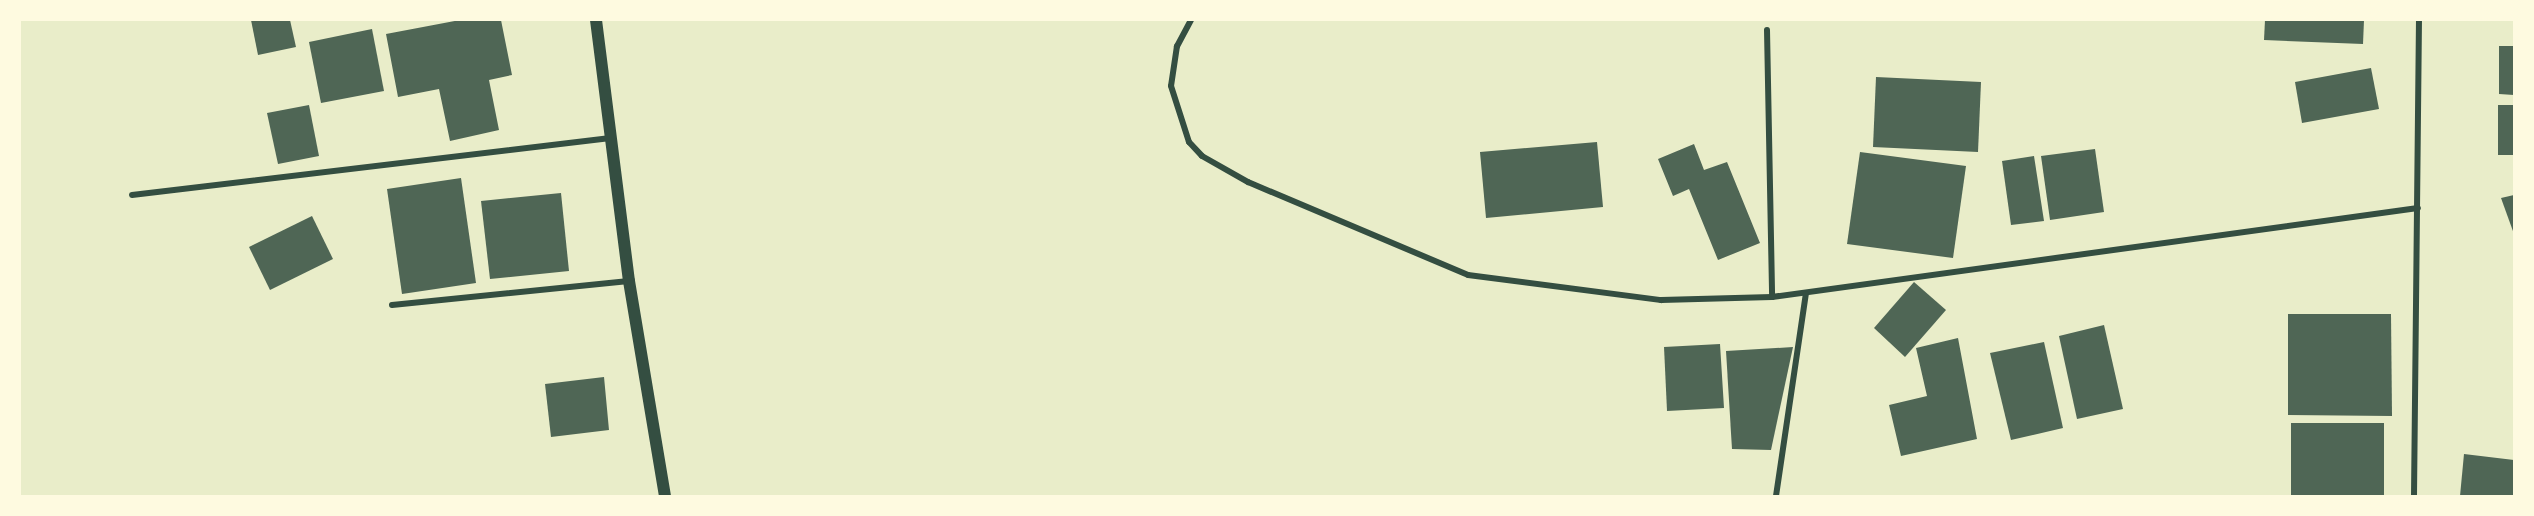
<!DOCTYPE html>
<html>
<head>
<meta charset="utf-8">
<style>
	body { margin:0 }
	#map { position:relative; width:2534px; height:516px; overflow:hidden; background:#e9edc9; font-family:Figtree,sans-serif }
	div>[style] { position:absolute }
	.building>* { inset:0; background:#4f6655 }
	.minor>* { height:6px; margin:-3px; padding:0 3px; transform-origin:3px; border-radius:3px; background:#344e41 }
	.secondary>* { height:12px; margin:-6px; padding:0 6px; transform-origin:6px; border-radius:6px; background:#344e41 }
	span { translate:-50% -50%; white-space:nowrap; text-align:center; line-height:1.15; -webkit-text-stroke:4.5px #fefae0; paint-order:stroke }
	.frame { position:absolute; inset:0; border:21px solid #fefae0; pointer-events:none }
</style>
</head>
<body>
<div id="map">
	<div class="building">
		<i style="clip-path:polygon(251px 20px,290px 20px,296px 47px,258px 55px)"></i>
		<i style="clip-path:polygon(460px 20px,501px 20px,512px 75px,489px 80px,499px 130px,450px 141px,439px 89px,398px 97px,386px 34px)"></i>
		<i style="clip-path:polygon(2265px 20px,2364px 20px,2363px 44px,2264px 40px)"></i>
		<i style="clip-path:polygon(372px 29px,384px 91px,321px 103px,309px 42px)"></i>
		<i style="clip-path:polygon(2499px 46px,2514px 46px,2514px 95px,2499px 94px)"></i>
		<i style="clip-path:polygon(2371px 68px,2379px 109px,2302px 123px,2295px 82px)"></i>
		<i style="clip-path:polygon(1876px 77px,1981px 82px,1978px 152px,1873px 147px)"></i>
		<i style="clip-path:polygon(309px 105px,319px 156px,278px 164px,267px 113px)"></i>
		<i style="clip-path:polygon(2498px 105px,2514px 105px,2514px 155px,2498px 155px)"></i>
		<i style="clip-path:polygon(1597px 142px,1603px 207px,1486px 218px,1480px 152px)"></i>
		<i style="clip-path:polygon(1694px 144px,1704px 170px,1727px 162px,1760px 243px,1718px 260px,1689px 189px,1673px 196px,1658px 159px)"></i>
		<i style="clip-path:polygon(2095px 149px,2104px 212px,2050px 220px,2041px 156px)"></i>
		<i style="clip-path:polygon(1860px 152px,1966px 166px,1953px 258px,1847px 244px)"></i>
		<i style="clip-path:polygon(2034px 156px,2044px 221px,2011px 225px,2002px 161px)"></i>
		<i style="clip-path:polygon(461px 178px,476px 283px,402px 294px,387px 189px)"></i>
		<i style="clip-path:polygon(561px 193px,569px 271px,490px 279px,481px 201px)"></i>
		<i style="clip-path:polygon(2514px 195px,2514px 234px,2501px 198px)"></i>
		<i style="clip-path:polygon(312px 216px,333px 259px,270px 290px,249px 247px)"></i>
		<i style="clip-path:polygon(1914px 282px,1946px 310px,1905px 357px,1874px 328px)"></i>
		<i style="clip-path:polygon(2288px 314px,2391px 314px,2392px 416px,2288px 415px)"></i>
		<i style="clip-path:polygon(2104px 325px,2123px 409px,2077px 419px,2059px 336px)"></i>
		<i style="clip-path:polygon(1958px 338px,1977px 439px,1901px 456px,1889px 405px,1927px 396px,1916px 348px)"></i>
		<i style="clip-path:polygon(2044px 342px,2063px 428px,2011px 440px,1990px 353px)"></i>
		<i style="clip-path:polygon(1720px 344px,1724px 408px,1667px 411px,1664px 347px)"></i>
		<i style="clip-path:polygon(1793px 347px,1771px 450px,1732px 449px,1726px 351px)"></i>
		<i style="clip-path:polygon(604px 377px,609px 430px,551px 437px,545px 384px)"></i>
		<i style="clip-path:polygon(2291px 423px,2384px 423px,2384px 496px,2291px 496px)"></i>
		<i style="clip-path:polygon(2464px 454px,2514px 460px,2514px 496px,2460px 496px)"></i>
	</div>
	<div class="minor">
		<i style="left:1191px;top:20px;width:30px;rotate:118deg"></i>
		<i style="left:1177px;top:46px;width:40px;rotate:98.5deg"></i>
		<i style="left:1171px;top:86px;width:59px;rotate:72.2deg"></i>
		<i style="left:1189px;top:142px;width:19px;rotate:47deg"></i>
		<i style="left:1202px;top:156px;width:53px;rotate:29.5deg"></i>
		<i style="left:1248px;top:182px;width:239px;rotate:22.9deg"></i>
		<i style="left:1468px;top:275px;width:195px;rotate:7.4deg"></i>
		<i style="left:1661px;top:300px;width:111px;rotate:-1.5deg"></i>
		<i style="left:1772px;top:297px;width:652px;rotate:-7.84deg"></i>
		<i style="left:1767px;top:30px;width:267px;rotate:88.9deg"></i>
		<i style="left:132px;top:195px;width:484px;rotate:-6.8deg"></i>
		<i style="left:392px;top:305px;width:238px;rotate:-5.8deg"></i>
		<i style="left:1776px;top:496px;width:204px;rotate:-81.6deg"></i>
		<i style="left:2414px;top:496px;width:476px;rotate:-89.4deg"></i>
	</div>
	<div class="secondary">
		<i style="left:596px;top:20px;width:263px;rotate:82.8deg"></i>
		<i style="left:629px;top:281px;width:218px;rotate:80.5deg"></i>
	</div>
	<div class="frame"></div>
</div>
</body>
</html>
